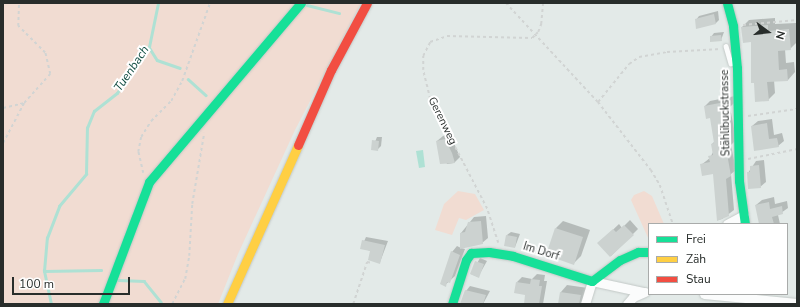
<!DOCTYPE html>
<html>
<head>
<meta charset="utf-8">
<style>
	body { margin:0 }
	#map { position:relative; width:800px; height:307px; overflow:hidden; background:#e3eae8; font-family:"Nunito Sans",sans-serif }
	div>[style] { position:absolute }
	.green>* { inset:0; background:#f1dcd2 }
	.water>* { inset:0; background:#aee1d4 }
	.shadow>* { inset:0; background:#0003 }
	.stream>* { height:2.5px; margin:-1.25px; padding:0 1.25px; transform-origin:1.25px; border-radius:1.25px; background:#aee1d4 }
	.building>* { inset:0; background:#ccd2d0 }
	.path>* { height:1.5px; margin-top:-0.75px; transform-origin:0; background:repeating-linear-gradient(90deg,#d1d4d3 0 3px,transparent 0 6px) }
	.roads { filter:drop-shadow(0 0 1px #c2c8c6) drop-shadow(0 0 1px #c2c8c6) }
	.lane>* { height:4.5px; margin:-2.25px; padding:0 2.25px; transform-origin:2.25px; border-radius:2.25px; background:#fbfcfc }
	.street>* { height:9px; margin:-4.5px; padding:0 4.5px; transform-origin:4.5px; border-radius:4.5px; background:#fbfcfc }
	.fast>* { height:9px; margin:-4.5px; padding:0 4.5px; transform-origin:4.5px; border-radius:4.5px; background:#16e098 }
	.slow>* { height:9px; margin:-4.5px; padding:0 4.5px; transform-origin:4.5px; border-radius:4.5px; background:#ffcf43 }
	.jam>* { height:9px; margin:-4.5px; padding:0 4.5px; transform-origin:4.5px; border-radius:4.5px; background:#f24e42 }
	span { translate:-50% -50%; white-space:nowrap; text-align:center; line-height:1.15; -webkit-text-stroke:4px #fff; paint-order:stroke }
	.street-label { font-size:11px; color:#282d2b }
	.water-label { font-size:12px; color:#0c493e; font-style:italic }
	.frame { position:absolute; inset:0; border:4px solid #282d2b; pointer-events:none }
	.legend { position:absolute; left:648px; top:223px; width:140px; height:72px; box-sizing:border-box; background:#fff; border:1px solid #a9abaa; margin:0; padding:5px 7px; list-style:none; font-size:12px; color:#282d2b }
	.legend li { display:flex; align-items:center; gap:8px; height:20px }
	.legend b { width:20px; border:1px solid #a9abaa }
	.north { position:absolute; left:748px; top:12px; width:40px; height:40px; -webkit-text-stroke:3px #fff; paint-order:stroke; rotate:105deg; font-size:11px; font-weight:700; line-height:16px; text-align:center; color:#282d2b }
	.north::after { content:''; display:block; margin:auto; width:14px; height:18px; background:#282d2b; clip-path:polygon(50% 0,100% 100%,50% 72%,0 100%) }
	.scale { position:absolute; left:12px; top:277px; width:118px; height:18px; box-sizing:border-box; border:2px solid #282d2b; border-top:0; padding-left:5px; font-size:12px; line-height:14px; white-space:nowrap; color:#282d2b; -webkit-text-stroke:3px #fff; paint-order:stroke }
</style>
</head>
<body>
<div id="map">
	<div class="green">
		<i style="clip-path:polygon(3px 3px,361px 3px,295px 130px,238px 254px,218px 304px,3px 304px)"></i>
		<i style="clip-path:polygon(458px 191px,475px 194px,484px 210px,466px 220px,459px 218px,452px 235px,435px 230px,444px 204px)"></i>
		<i style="clip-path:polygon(644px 191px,652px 196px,664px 224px,649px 224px,649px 240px,631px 200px,634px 195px)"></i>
	</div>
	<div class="water">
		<i style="clip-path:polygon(423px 150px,425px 167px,419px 168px,416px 151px)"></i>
	</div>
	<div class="shadow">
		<i style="clip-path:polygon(718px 11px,719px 20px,716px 23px,697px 28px,696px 20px,699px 16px)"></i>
		<i style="clip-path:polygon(775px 18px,775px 24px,796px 23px,797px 42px,790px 49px,785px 49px,786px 63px,794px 62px,795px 72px,788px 80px,774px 80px,775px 93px,768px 100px,752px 41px,742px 27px,749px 20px)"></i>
		<i style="clip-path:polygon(724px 32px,721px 40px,711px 37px,714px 33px)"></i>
		<i style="clip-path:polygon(735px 96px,735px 102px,730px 107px,735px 134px,735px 141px,731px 145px,736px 170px,731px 174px,734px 210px,722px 219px,718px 220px,714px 172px,701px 165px,710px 158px,713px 152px,712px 144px,715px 141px,711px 117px,705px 106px,710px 101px)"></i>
		<i style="clip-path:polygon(772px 119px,774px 135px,782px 133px,784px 141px,778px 146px,752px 126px,758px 121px)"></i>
		<i style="clip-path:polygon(450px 134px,460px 157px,454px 163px,447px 164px,437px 141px,443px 136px)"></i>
		<i style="clip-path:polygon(377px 137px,382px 137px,381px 146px,377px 150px,372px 149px)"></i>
		<i style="clip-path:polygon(764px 160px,766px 182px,760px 187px,748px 173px,756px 161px)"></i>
		<i style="clip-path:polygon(774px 197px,775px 204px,787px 201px,788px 208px,778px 215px,780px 224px,760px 224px,756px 205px,762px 200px)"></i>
		<i style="clip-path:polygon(486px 216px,488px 238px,482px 243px,461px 248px,465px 249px,455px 276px,445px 285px,452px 252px,457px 246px,461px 248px,461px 233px,474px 217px)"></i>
		<i style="clip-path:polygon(630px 220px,638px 229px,611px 256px,599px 243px,619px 224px,622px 228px)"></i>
		<i style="clip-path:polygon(563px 221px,590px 230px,581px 256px,574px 263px,556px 228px)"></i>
		<i style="clip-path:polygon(511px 232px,520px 234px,515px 247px,507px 235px)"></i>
		<i style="clip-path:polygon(366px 237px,388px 241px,380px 262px,371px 251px,361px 248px)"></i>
		<i style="clip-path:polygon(480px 258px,487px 261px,478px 277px,471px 274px)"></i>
		<i style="clip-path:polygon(537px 274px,545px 275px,544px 281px,547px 281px,543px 304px,525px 304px,526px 294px,517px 282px,522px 277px,532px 279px)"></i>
		<i style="clip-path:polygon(567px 285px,588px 288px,585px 304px,559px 304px,561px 292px)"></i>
		<i style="clip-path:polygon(470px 286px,490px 291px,483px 304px,461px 304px,466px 291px)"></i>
	</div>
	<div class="stream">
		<i style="left:307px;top:5px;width:33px;rotate:14deg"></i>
		<i style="left:149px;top:47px;width:15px;rotate:58deg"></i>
		<i style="left:157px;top:60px;width:24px;rotate:19deg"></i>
		<i style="left:188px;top:79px;width:24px;rotate:42deg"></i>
		<i style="left:44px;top:271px;width:57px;rotate:-1deg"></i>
		<i style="left:118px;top:280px;width:26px;rotate:2deg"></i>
		<i style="left:144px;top:281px;width:27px;rotate:51deg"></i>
		<i style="left:8px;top:304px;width:13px"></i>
		<i style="left:51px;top:304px;width:34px;rotate:-102deg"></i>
		<i style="left:44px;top:271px;width:33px;rotate:-85deg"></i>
		<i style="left:47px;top:238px;width:34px;rotate:-69deg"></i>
		<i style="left:59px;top:206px;width:42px;rotate:-49.8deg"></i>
		<i style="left:86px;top:174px;width:46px;rotate:-88.8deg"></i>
		<i style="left:87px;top:128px;width:18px;rotate:-68deg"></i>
		<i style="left:94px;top:111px;width:29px;rotate:-38deg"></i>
		<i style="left:117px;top:93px;width:56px;rotate:-55.2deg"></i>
		<i style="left:149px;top:47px;width:45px;rotate:-78.4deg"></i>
	</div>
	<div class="building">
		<i style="clip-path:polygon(714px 14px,716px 24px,696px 29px,695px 19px)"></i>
		<i style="clip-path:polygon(768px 25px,768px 31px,789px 29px,791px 50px,778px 51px,779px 70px,787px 69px,788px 81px,767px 82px,769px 101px,755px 102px,754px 83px,751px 83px,751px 42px,743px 43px,741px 27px)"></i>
		<i style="clip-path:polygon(721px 35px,722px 41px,710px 42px,710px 36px)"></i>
		<i style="clip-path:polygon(730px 101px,730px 108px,724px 109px,730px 140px,730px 147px,726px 148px,731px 176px,726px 179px,729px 216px,717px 221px,713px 174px,702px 176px,700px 164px,710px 162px,708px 156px,713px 155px,711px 144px,714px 143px,710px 118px,706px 119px,704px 106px)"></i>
		<i style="clip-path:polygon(767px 123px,769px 139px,777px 138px,779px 147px,754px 151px,751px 126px)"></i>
		<i style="clip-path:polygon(445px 139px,452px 153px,455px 163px,440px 164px,436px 141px)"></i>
		<i style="clip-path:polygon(372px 140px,379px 141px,378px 151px,371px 150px)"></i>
		<i style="clip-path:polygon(759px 165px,761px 188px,748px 189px,747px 172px,750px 172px,750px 166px)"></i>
		<i style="clip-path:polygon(769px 202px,770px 209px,782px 206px,783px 214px,772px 217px,774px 224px,759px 224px,755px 205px)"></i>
		<i style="clip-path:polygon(481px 221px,483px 244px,460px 249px,460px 233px,465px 232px,468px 222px)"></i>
		<i style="clip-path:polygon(624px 225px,634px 235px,610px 257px,597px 243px,613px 229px,616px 232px)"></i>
		<i style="clip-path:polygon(555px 228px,583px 237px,574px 265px,546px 255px)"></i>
		<i style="clip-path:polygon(506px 235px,517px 237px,515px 248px,504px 246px)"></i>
		<i style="clip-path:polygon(362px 240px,385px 245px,380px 264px,368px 260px,370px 251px,360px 249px)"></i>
		<i style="clip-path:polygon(451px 251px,460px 255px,450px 283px,447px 282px,446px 287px,440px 284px)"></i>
		<i style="clip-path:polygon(475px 261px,484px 264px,479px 278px,470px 274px)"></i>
		<i style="clip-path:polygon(531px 279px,540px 280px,539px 286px,542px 286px,539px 304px,524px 304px,525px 295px,514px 293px,516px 282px,530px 284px)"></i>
		<i style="clip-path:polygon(465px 290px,486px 295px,483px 304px,460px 304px)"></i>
		<i style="clip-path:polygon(560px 292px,581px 295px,579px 304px,558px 304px)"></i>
	</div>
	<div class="path">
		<i style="left:506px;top:3px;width:135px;rotate:47.1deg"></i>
		<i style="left:598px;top:102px;width:86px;rotate:52.1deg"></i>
		<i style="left:651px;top:170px;width:17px;rotate:59deg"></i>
		<i style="left:660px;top:185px;width:41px;rotate:71.6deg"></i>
		<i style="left:743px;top:25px;width:54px;rotate:-5.3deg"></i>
		<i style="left:598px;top:102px;width:49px;rotate:-50.8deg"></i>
		<i style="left:629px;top:64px;width:12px;rotate:-35deg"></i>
		<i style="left:639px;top:57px;width:28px;rotate:-10deg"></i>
		<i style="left:667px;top:52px;width:54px;rotate:-3.2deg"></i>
		<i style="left:3px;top:108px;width:22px;rotate:-13deg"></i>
		<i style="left:748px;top:116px;width:49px;rotate:-8.1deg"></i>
		<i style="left:3px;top:143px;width:45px;rotate:-62.3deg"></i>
		<i style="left:24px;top:103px;width:39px;rotate:-48deg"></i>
		<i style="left:50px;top:74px;width:22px;rotate:-103deg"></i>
		<i style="left:45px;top:53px;width:38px;rotate:-135deg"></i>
		<i style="left:18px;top:26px;width:23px;rotate:-88deg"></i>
		<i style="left:748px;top:159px;width:50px;rotate:-11.5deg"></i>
		<i style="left:143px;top:173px;width:22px;rotate:-103deg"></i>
		<i style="left:138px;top:152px;width:15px;rotate:-79deg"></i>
		<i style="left:141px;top:137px;width:19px;rotate:-58deg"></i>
		<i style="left:151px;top:121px;width:28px;rotate:-45deg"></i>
		<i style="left:171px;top:101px;width:23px;rotate:-61deg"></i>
		<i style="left:182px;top:81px;width:83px;rotate:-70.3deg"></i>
		<i style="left:498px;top:243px;width:36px;rotate:-108deg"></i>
		<i style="left:487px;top:209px;width:124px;rotate:-117.4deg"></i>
		<i style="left:430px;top:99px;width:30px;rotate:-104deg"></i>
		<i style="left:423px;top:70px;width:14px;rotate:-90deg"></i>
		<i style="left:423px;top:56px;width:16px;rotate:-63deg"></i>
		<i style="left:430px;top:42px;width:18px;rotate:-19deg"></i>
		<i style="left:447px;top:36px;width:85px;rotate:1.3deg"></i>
		<i style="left:532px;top:38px;width:8px;rotate:-45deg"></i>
		<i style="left:538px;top:32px;width:9px;rotate:-69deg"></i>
		<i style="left:541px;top:24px;width:21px;rotate:-85deg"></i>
		<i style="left:172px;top:304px;width:28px;rotate:-63deg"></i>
		<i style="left:185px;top:279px;width:23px;rotate:-80deg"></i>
		<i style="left:189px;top:256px;width:52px;rotate:-86.7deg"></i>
		<i style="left:192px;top:204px;width:72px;rotate:-80.4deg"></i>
		<i style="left:353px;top:304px;width:44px;rotate:-71.6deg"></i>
		<i style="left:367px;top:262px;width:6px;rotate:9deg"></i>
	</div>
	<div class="roads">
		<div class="lane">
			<i style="left:726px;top:46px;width:18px;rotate:74deg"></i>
		</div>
		<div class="street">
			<i style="left:727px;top:224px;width:19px;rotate:-28deg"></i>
			<i style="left:704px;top:294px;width:93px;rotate:5.5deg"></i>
			<i style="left:585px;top:304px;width:24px;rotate:-73deg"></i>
			<i style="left:592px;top:281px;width:52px;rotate:12.2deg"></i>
			<i style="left:627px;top:304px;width:9px;rotate:-49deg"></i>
			<i style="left:633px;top:297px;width:13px;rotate:-23deg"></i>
		</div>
		<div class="fast">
			<i style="left:727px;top:3px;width:24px;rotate:75deg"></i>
			<i style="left:733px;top:26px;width:42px;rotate:84.6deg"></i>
			<i style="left:737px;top:68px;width:113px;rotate:89deg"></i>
			<i style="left:739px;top:181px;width:43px;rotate:82.1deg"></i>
			<i style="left:103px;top:304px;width:130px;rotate:-69.3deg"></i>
			<i style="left:149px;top:182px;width:235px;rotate:-49.7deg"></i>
			<i style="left:452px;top:304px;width:46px;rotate:-72.3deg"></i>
			<i style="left:466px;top:260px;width:9px;rotate:-54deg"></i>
			<i style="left:471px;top:253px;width:18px;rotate:-3deg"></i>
			<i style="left:489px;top:252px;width:24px;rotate:9deg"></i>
			<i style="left:513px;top:256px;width:83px;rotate:17.6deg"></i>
			<i style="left:592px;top:281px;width:35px;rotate:-37deg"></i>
			<i style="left:620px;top:260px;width:20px;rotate:-24deg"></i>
			<i style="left:638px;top:252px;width:11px"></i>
		</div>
		<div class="slow">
			<i style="left:227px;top:304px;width:174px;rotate:-65.9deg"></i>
		</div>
		<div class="jam">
			<i style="left:298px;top:145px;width:82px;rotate:-66.3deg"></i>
			<i style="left:331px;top:70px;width:76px;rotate:-61.8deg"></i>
		</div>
	</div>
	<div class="street-label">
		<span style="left:726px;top:113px;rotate:-91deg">Stählibuckstrasse</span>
		<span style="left:442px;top:121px;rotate:64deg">Gerenweg</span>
		<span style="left:541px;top:252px;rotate:17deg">Im Dorf</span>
	</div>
	<div class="water-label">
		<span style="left:132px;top:69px;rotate:-56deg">Tuenbach</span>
	</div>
	<div class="frame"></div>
	<ul class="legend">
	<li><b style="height:5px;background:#16e098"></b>Frei</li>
	<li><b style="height:5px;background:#ffcf43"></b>Zäh</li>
	<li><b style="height:5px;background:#f24e42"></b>Stau</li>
	</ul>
	<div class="north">N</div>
	<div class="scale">100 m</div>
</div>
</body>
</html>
